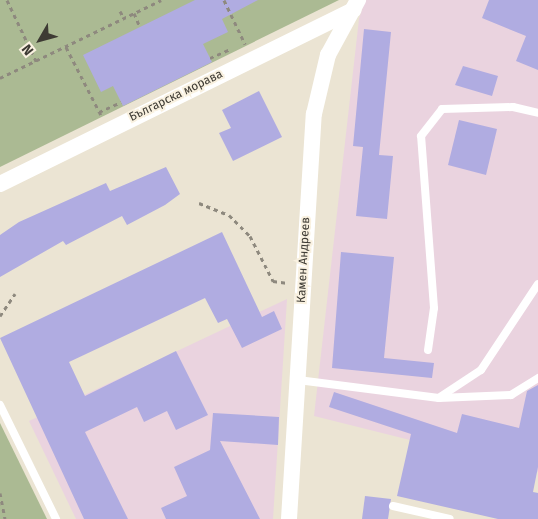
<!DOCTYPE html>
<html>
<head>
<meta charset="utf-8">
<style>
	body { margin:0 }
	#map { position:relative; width:538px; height:519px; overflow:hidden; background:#ebe4d3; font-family:"Fira Sans",sans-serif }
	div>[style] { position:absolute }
	.industrial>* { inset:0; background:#ead3df }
	.green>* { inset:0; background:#abba93 }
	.building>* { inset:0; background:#b0ace1 }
	.path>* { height:3px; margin-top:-1.5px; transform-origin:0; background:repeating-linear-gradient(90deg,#8e897e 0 4px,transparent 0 8px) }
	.lane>* { height:8px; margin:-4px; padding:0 4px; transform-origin:4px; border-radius:4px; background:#fff }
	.street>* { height:16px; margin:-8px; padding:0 8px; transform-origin:8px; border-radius:8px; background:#fff }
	span { translate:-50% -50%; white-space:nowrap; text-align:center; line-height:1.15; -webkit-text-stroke:4px #f9f1e0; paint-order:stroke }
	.street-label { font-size:12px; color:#3e3b34 }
	.north { position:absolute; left:15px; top:15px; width:50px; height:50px; -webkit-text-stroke:4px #f9f1e0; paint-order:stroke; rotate:232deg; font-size:14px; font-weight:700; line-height:20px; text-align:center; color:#3e3b34 }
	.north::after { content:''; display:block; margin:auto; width:18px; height:22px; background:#3e3b34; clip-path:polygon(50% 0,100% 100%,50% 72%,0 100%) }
</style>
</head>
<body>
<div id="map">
	<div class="industrial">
		<i style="clip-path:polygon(365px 0,538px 0,538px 472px,314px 416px,359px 19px)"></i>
		<i style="clip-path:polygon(287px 299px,273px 519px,76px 519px,29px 421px)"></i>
	</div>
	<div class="green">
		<i style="clip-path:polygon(0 0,339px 0,0 167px)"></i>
		<i style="clip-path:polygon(0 423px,47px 519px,0 519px)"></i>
	</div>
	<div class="building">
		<i style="clip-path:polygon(195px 0,258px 0,222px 19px,228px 32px,203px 44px,212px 62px,123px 106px,113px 86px,101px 92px,83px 55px)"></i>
		<i style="clip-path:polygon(489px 0,538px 0,538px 70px,516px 61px,526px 36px,482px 18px)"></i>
		<i style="clip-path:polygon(364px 29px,391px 32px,379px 155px,393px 156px,387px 219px,356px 216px,363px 147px,353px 146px)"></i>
		<i style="clip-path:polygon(463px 66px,498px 76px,492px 96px,455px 85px)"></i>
		<i style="clip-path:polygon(259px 91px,282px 137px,233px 161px,219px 133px,231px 128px,222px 110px)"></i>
		<i style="clip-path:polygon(459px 120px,497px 129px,486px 175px,448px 165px)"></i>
		<i style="clip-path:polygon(166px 167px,180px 194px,165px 205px,127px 225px,122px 216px,66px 245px,63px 241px,0 277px,0 235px,19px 222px,106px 183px,110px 191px)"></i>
		<i style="clip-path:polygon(222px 232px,262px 317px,274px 311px,282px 329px,242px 348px,227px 319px,218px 323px,205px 298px,69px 362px,85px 396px,176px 351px,208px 415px,176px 430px,167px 411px,144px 422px,137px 407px,85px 432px,128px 519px,84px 519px,0 338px)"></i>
		<i style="clip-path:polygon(341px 252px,394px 257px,384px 358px,434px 363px,432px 378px,332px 368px)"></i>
		<i style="clip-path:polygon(538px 385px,538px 467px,533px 492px,538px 493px,538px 519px,498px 519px,397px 496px,411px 434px,329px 407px,334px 392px,457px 433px,462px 414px,519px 428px,527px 391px)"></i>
		<i style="clip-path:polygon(213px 413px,279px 417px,278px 445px,220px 441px,260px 519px,166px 519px,161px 508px,187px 496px,174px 467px,210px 450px)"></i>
		<i style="clip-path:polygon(365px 496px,391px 499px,388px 519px,362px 519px)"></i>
	</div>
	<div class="path">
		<i style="left:7px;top:0;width:68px;rotate:64.6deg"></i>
		<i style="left:224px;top:0;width:49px;rotate:64.5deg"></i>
		<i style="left:120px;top:11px;width:8px;rotate:60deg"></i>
		<i style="left:134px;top:13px;width:15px;rotate:67deg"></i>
		<i style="left:66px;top:47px;width:76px;rotate:62.8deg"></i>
		<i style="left:210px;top:58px;width:22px;rotate:-24deg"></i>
		<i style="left:0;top:78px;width:179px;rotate:-25.8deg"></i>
		<i style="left:99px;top:112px;width:24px;rotate:-24deg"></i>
		<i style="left:199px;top:203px;width:32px;rotate:22deg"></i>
		<i style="left:229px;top:215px;width:30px;rotate:45deg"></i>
		<i style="left:250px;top:236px;width:51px;rotate:62.9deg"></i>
		<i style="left:273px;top:281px;width:15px;rotate:8deg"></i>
		<i style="left:0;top:316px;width:27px;rotate:-56deg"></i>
		<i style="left:0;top:493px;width:26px;rotate:79deg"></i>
	</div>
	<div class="lane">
		<i style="left:428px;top:350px;width:42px;rotate:-81.9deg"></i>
		<i style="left:434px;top:308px;width:172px;rotate:-94.3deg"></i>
		<i style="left:421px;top:136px;width:34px;rotate:-52deg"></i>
		<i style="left:442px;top:109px;width:71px;rotate:-1.6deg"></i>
		<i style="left:513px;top:107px;width:26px;rotate:13deg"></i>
		<i style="left:298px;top:380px;width:142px;rotate:7.3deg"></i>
		<i style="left:439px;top:398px;width:72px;rotate:-2.4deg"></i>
		<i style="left:511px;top:395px;width:32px;rotate:-32deg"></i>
		<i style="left:440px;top:397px;width:49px;rotate:-33.4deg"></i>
		<i style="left:481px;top:370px;width:103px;rotate:-56.5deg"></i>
		<i style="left:0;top:405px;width:127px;rotate:63.8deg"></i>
		<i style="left:393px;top:506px;width:58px;rotate:12.8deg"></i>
	</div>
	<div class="street">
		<i style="left:0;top:184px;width:394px;rotate:-26.2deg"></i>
		<i style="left:289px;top:519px;width:406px;rotate:-86.5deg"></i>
		<i style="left:314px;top:114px;width:61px;rotate:-76.7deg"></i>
		<i style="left:328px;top:55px;width:63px;rotate:-61.4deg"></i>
	</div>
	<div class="street-label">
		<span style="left:176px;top:96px;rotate:-26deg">Българска морава</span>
		<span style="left:304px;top:260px;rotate:-87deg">Камен Андреев</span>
	</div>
	<div class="north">N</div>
</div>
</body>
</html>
